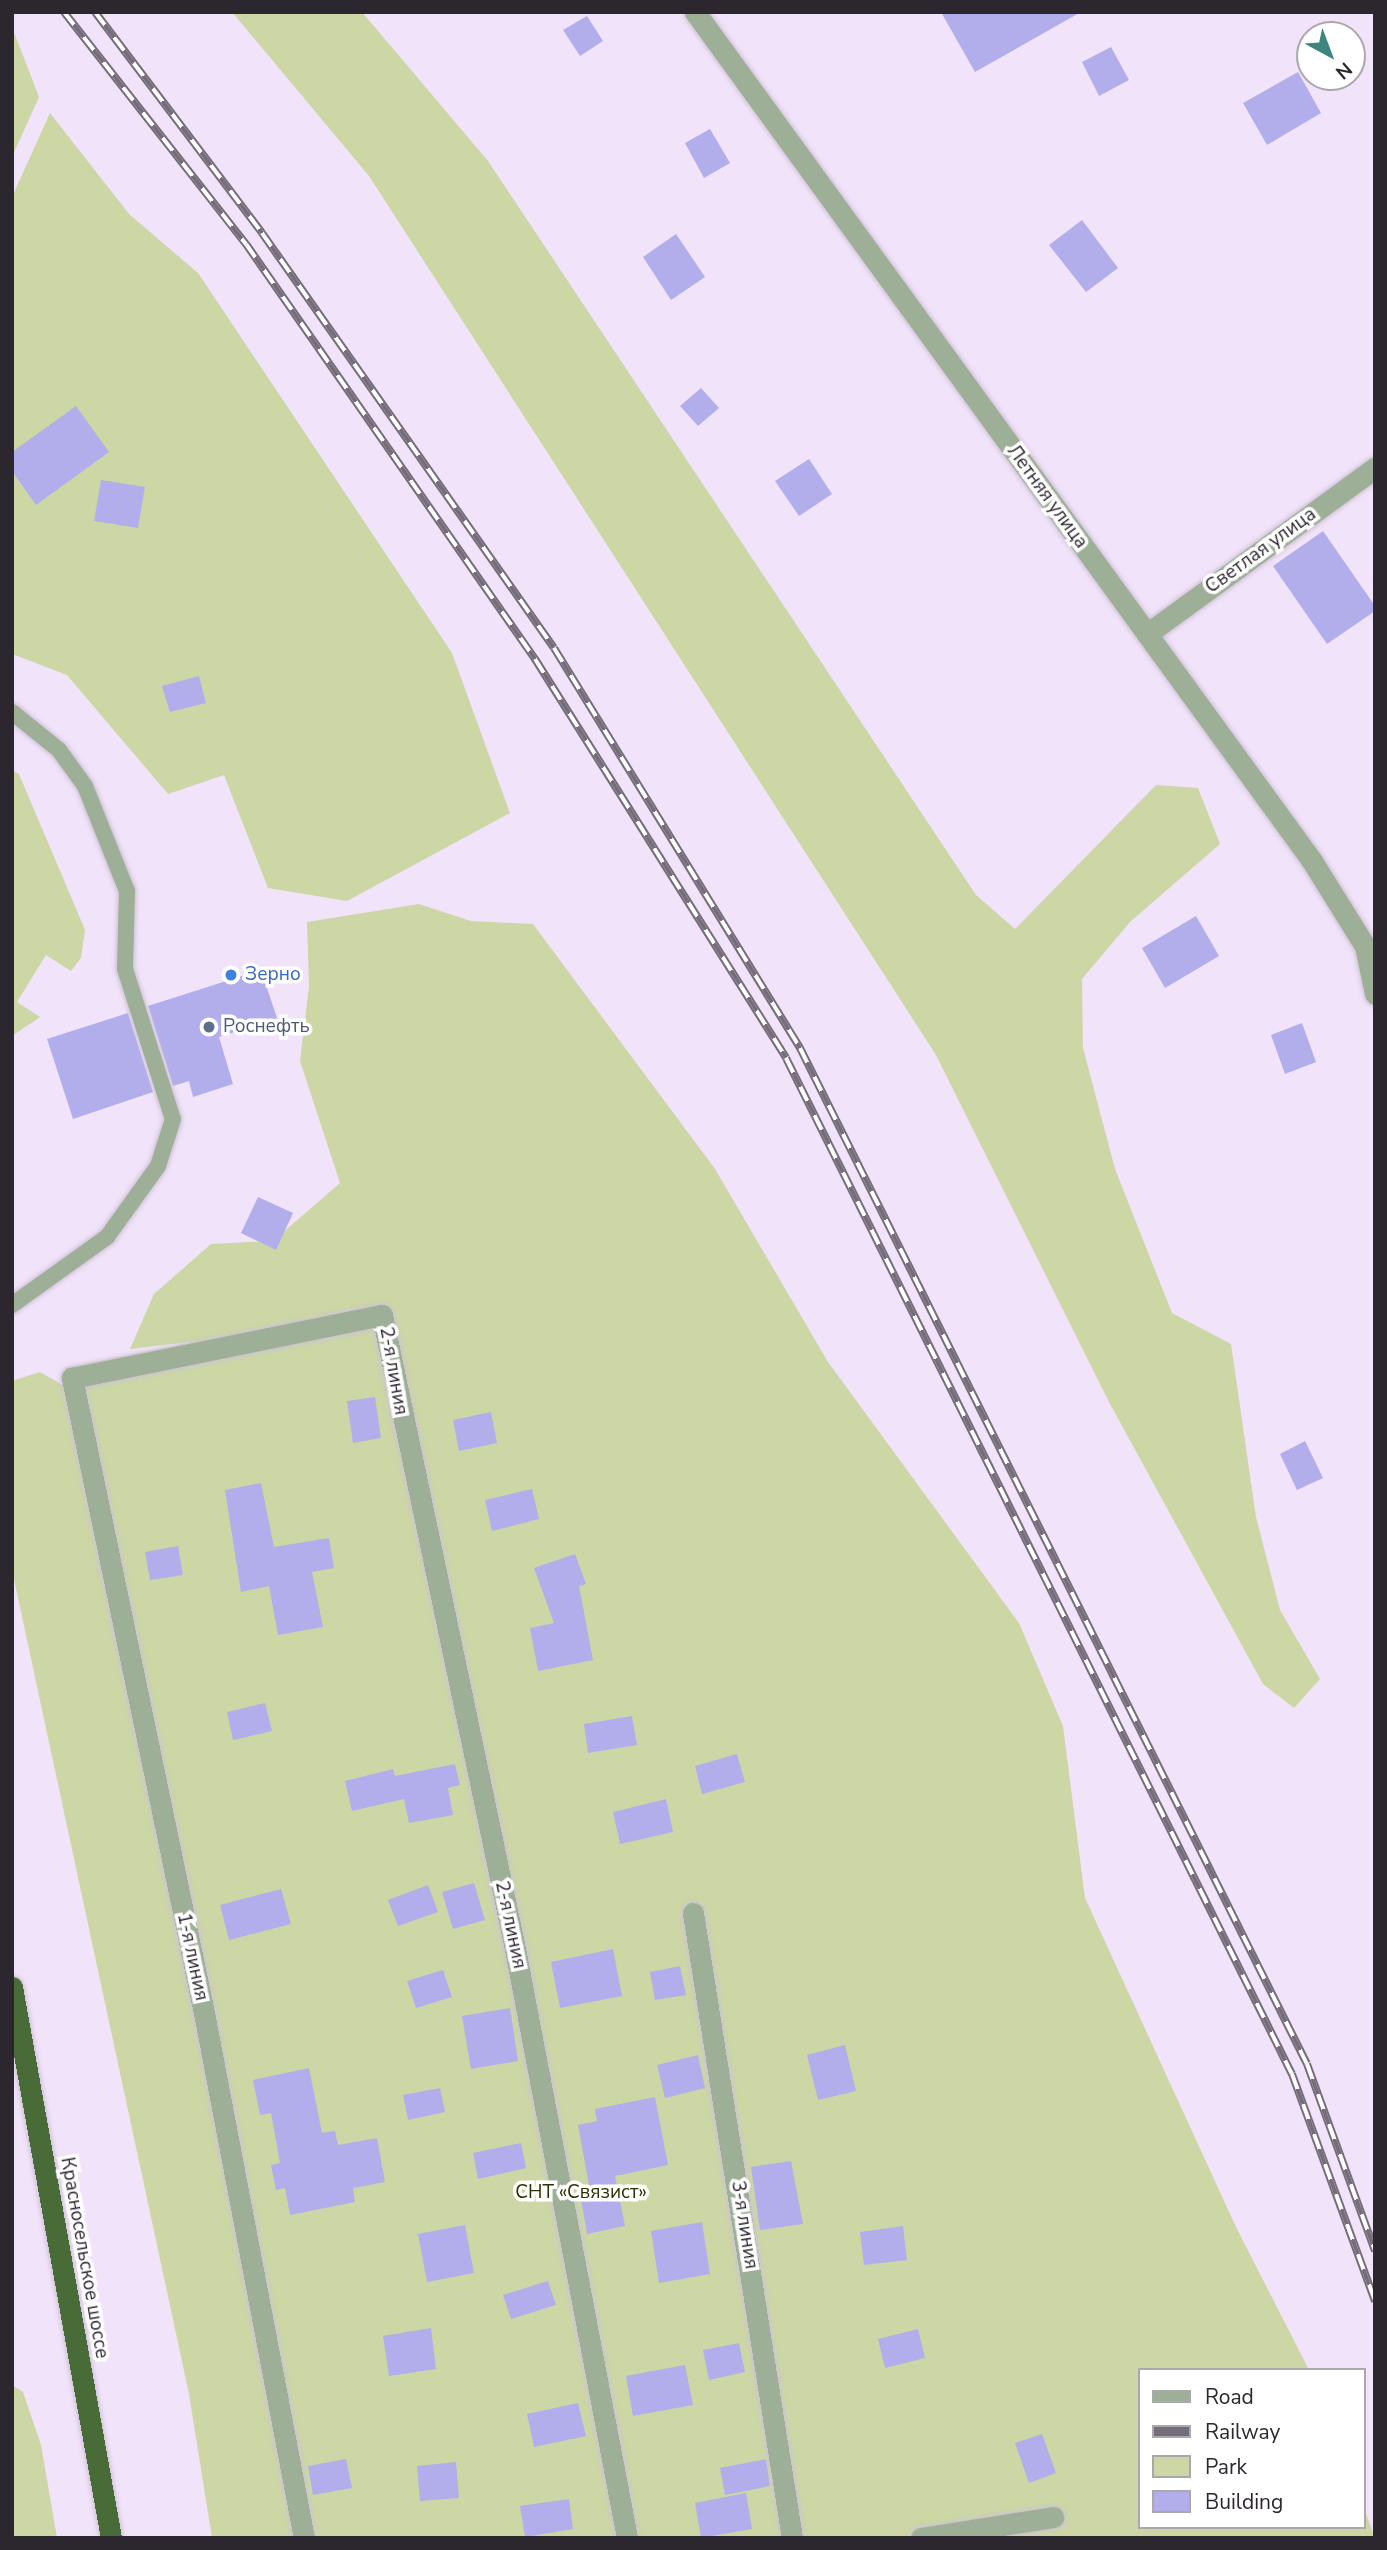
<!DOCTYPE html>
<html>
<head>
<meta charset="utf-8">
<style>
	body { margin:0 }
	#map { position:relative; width:1387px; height:2550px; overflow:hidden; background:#f1e3f9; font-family:"Nunito Sans",sans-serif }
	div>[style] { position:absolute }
	.green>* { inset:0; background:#ccd7a5 }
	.building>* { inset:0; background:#b1aeeb }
	.roads { filter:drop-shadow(0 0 2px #cec1d5) drop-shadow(0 0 2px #cec1d5) }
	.lane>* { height:16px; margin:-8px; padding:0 8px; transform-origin:8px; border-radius:8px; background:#9eaf97 }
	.street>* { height:21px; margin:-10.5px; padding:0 10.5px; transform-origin:10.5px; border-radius:10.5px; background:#9eaf97 }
	.highway>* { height:21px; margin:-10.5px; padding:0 10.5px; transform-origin:10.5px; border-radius:10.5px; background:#486b38 }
	.rail>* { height:8px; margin-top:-4px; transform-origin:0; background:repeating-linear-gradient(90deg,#fff 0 16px,#766d7b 0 32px); box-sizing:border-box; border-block:2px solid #766d7b }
	.dots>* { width:19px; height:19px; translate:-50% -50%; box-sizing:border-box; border:4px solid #fff; border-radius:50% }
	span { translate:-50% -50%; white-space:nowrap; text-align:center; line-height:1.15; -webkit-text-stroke:7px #fff; paint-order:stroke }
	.street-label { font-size:19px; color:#2c262f }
	.shop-label { font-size:19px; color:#366cbe }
	.left { translate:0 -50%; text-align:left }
	.service-label { font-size:19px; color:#4e5e75 }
	.park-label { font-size:19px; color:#2b3200 }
	.frame { position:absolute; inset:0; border:14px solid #2c262f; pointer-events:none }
	.legend { position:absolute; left:1138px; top:2368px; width:228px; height:161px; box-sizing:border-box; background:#fff; border:2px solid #aba8ac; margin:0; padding:9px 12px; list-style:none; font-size:21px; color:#2c262f }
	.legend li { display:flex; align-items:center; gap:14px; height:35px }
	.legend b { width:35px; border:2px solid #aba8ac }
	.north { position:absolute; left:1296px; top:21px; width:70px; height:70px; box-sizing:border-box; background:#fff; border:2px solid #aba8ac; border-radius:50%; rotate:139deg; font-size:19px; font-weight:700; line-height:28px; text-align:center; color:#2c262f }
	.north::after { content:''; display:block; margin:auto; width:24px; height:32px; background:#3e857f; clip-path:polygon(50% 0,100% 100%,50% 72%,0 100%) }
</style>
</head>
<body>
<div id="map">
	<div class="green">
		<i style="clip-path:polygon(232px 12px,362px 12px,488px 161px,976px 895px,1015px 929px,1156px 785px,1198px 788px,1220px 844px,1130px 922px,1082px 979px,1083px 1048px,1115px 1169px,1172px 1313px,1231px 1344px,1256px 1517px,1280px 1610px,1320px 1679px,1294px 1708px,1263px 1684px,1109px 1402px,936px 1055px,369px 176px)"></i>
		<i style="clip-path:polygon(12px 27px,39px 97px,12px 157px)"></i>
		<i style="clip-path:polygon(50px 113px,129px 214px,198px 273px,452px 653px,510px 813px,347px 901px,268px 888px,224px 775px,168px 794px,67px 675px,12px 654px,12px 197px)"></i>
		<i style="clip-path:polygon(12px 770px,19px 774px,85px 930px,81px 958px,71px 971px,46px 955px,17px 1002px,40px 1017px,12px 1036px)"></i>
		<i style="clip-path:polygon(419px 904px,471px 921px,533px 924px,715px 1169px,828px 1362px,1019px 1623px,1063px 1726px,1085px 1898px,1236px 2227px,1309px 2370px,1140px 2370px,1140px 2527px,1364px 2527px,1364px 2508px,1375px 2538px,212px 2538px,189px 2394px,12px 1570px,12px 1381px,40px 1372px,68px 1388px,65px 1368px,198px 1341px,130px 1349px,154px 1294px,211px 1244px,273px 1241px,340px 1183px,300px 1061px,309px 986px,307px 922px)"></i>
		<i style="clip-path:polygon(12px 2385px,23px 2392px,41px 2445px,57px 2538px,12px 2538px)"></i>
	</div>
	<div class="building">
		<i style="clip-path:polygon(941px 12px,1081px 12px,975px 72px)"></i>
		<i style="clip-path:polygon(587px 16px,603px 41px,580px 56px,563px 30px)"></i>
		<i style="clip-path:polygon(1111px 47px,1129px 80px,1099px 96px,1082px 62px)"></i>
		<i style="clip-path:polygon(1298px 72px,1321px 113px,1267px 145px,1243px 103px)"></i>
		<i style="clip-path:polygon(710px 129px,730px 163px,704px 178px,685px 143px)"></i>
		<i style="clip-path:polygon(1082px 220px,1118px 268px,1086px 292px,1049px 245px)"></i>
		<i style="clip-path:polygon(676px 234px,705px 277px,671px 300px,643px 257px)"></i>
		<i style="clip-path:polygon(701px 388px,719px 408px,698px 426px,680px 406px)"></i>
		<i style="clip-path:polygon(76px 406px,109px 452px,36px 505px,12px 471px,12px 452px)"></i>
		<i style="clip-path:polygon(809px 459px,832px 494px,799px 516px,775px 481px)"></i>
		<i style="clip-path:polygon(101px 480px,145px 487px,138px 528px,94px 521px)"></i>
		<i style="clip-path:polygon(1323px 531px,1375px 606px,1375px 611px,1327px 644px,1273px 566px)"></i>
		<i style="clip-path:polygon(199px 676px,206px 703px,170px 712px,162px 686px)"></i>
		<i style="clip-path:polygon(1196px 916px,1219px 956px,1165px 988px,1142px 948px)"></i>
		<i style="clip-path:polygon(261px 970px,277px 1018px,219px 1037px,233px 1084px,193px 1097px,189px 1081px,173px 1086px,148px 1006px)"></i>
		<i style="clip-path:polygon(128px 1013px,153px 1092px,73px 1119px,47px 1039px)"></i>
		<i style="clip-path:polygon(1302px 1023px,1316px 1062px,1285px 1074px,1271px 1035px)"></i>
		<i style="clip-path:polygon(258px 1197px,293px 1213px,276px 1250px,241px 1233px)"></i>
		<i style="clip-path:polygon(375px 1397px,381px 1438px,353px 1443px,347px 1401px)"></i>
		<i style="clip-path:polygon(491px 1412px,497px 1443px,459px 1451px,453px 1420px)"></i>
		<i style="clip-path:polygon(1305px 1441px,1323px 1478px,1297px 1490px,1280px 1454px)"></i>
		<i style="clip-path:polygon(261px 1483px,274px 1547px,329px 1538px,334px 1568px,312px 1572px,323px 1627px,278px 1635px,269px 1586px,241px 1592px,225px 1490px)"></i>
		<i style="clip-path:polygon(532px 1489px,539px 1519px,492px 1531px,485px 1500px)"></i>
		<i style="clip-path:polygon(178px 1546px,183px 1575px,150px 1580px,145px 1552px)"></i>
		<i style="clip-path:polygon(575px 1554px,586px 1584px,579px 1586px,593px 1660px,538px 1671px,530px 1628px,554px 1623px,534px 1568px)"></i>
		<i style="clip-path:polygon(265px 1703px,272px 1731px,233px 1740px,227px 1712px)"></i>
		<i style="clip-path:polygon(632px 1716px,637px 1745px,588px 1753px,584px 1724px)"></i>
		<i style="clip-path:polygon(737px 1754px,745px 1782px,702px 1794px,695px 1766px)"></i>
		<i style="clip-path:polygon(455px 1764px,460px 1785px,448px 1788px,453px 1815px,409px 1823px,404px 1799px,352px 1811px,345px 1781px,393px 1769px,395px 1776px)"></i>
		<i style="clip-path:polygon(666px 1799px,673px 1832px,620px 1844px,613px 1812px)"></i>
		<i style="clip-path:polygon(474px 1883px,485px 1920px,453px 1929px,442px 1892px)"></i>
		<i style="clip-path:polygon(428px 1885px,438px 1912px,398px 1926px,388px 1900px)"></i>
		<i style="clip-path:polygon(281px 1889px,291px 1924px,229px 1940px,220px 1905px)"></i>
		<i style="clip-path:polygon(613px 1949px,622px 1996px,560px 2008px,551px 1962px)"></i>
		<i style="clip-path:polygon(680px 1966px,686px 1995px,655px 2000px,650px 1972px)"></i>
		<i style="clip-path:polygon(443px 1970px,452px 1997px,416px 2008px,407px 1981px)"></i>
		<i style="clip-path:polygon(510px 2008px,518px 2061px,471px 2069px,462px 2016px)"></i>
		<i style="clip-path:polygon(845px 2045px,856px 2091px,818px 2100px,807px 2055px)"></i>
		<i style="clip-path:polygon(698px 2055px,705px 2088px,665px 2098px,657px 2065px)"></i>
		<i style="clip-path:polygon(309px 2068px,322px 2133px,335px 2131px,338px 2145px,377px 2138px,385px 2182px,353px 2188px,355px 2202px,290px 2215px,285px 2188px,276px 2190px,271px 2165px,280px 2163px,271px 2113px,260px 2115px,253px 2080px)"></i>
		<i style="clip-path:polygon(440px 2088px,445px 2112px,408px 2120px,403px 2095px)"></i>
		<i style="clip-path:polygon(655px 2097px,668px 2165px,615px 2176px,625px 2226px,587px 2234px,581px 2199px,591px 2196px,578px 2125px,597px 2121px,595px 2109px)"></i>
		<i style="clip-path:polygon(521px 2143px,526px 2168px,478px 2179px,473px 2153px)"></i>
		<i style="clip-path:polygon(791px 2161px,803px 2224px,760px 2230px,751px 2167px)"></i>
		<i style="clip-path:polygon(702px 2222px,710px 2274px,659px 2283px,651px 2231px)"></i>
		<i style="clip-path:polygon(465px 2225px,474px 2273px,427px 2282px,418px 2234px)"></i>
		<i style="clip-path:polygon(903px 2226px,907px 2260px,864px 2265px,860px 2232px)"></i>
		<i style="clip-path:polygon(548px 2281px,556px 2305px,511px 2319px,503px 2295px)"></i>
		<i style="clip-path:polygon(431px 2328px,436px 2369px,389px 2376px,383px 2336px)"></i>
		<i style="clip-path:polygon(918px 2329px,925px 2358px,885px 2368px,878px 2339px)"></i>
		<i style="clip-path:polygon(739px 2343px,745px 2372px,709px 2380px,703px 2350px)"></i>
		<i style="clip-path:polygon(685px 2365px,693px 2405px,633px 2416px,626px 2376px)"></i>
		<i style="clip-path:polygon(578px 2403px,586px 2436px,534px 2447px,527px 2414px)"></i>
		<i style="clip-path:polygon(1042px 2434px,1056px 2473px,1029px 2483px,1015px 2443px)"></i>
		<i style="clip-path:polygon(346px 2459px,352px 2488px,313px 2495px,308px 2466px)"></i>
		<i style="clip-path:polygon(766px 2459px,770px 2486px,725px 2495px,720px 2468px)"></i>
		<i style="clip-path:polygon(456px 2462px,459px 2498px,420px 2501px,417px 2466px)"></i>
		<i style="clip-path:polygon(746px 2493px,752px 2529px,701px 2538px,695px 2503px)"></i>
		<i style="clip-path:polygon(569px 2499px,573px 2529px,525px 2537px,520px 2506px)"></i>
	</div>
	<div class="roads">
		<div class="lane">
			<i style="left:12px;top:712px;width:60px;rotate:39deg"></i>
			<i style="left:59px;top:750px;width:44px;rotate:54.2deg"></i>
			<i style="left:85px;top:786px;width:113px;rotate:68.2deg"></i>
			<i style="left:127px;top:891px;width:78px;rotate:91.5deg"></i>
			<i style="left:125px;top:969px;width:157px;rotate:72.3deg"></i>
			<i style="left:173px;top:1119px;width:49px;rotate:107.7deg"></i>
			<i style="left:158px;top:1166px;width:87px;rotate:125.7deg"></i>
			<i style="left:107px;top:1237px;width:117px;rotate:144.4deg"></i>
		</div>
		<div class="street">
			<i style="left:695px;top:12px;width:1050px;rotate:53.99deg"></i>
			<i style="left:1312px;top:861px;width:100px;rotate:58.1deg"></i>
			<i style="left:1365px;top:946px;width:49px;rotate:78.2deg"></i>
			<i style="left:1147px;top:634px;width:282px;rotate:-36.1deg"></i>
			<i style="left:693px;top:1913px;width:633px;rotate:81deg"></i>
			<i style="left:304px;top:2538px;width:534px;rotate:-100.78deg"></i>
			<i style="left:204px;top:2013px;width:649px;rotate:-101.74deg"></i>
			<i style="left:72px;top:1378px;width:316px;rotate:-11.5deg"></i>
			<i style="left:382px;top:1315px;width:648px;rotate:78.15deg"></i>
			<i style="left:515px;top:1949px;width:600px;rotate:79.23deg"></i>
			<i style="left:921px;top:2538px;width:134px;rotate:-9deg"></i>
		</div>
		<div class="highway">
			<i style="left:12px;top:1987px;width:560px;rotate:79.81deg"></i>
		</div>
	</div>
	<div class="rail">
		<i style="left:64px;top:12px;width:295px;rotate:51.9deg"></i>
		<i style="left:246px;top:244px;width:506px;rotate:55.15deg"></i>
		<i style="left:535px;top:659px;width:471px;rotate:57.8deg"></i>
		<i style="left:786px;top:1058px;width:1135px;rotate:63.53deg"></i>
		<i style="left:1292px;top:2074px;width:242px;rotate:69.9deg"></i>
		<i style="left:95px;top:12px;width:277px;rotate:52.9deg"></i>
		<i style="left:262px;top:233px;width:507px;rotate:54.87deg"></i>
		<i style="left:554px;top:648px;width:470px;rotate:58.4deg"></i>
		<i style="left:800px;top:1048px;width:1135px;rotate:63.48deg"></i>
		<i style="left:1307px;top:2064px;width:199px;rotate:70deg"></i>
	</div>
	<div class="dots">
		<i style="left:231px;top:975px;background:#3f7fe0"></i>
		<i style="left:209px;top:1027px;background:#5c6f8a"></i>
	</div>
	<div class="street-label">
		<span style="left:1047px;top:497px;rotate:54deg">Летняя улица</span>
		<span style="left:1261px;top:551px;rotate:-36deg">Светлая улица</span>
		<span style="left:393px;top:1371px;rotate:80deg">2-я линия</span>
		<span style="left:510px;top:1925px;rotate:78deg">2-я линия</span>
		<span style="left:192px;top:1957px;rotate:78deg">1-я линия</span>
		<span style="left:744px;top:2225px;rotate:81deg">3-я линия</span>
		<span style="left:84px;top:2258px;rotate:80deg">Красносельское шоссе</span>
	</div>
	<div class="shop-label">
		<span class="left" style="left:245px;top:975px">Зерно</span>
	</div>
	<div class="service-label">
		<span class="left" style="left:223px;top:1027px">Роснефть</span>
	</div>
	<div class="park-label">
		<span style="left:581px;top:2193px">СНТ «Связист»</span>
	</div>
	<div class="frame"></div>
	<ul class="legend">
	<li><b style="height:9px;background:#9eaf97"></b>Road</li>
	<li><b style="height:9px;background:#766d7b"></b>Railway</li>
	<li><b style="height:19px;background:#ccd7a5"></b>Park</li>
	<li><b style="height:19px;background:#b1aeeb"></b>Building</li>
	</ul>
	<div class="north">N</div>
</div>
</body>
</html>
